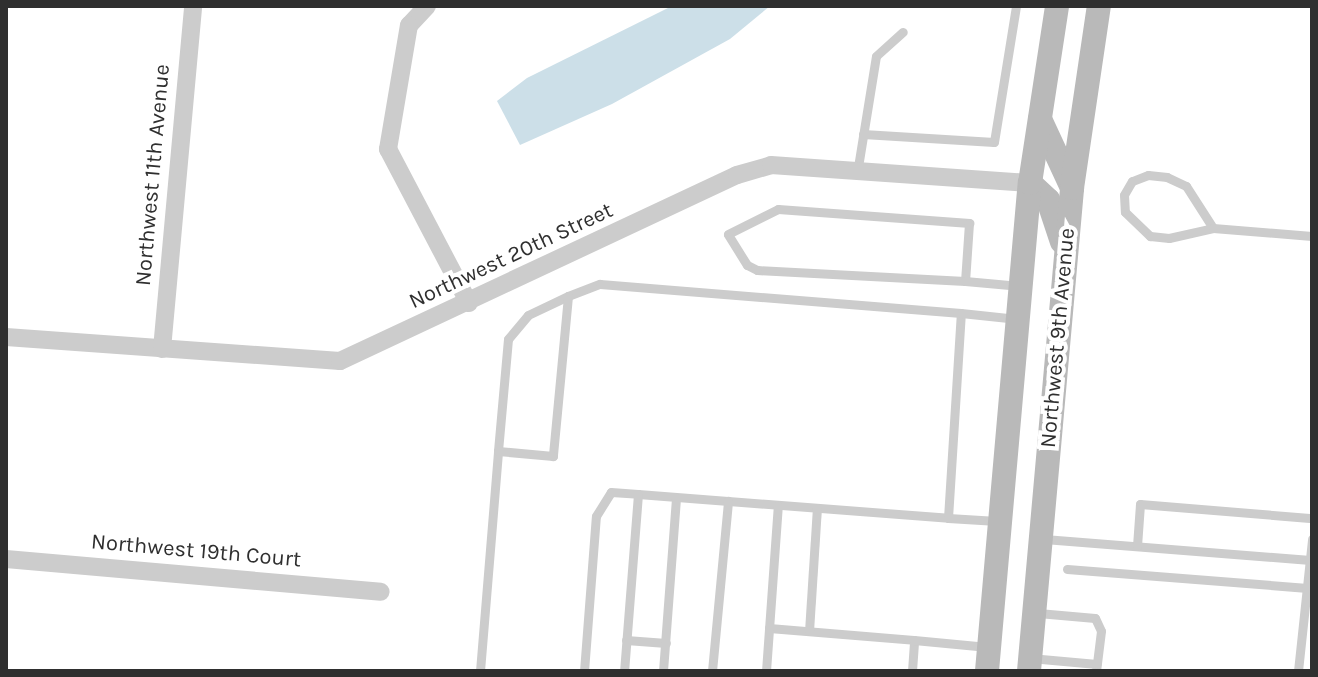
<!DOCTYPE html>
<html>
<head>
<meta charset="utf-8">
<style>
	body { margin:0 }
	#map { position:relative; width:1318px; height:677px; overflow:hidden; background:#fff; font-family:Karla,sans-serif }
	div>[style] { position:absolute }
	.water>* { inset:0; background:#ccdfe8 }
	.lane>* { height:9px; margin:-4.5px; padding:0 4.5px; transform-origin:4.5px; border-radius:4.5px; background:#ccc }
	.street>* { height:18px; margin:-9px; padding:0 9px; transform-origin:9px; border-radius:9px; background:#ccc }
	.secondary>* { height:24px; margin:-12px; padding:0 12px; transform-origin:12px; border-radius:12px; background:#b9b9b9 }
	span { translate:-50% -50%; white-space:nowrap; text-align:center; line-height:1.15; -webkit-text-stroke:8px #fff; paint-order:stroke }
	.street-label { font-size:22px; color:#2f2f2f }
	.frame { position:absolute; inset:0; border:8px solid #2f2f2f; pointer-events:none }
</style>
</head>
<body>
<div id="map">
	<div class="water">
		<i style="clip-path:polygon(672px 6px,770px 6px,730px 39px,612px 104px,520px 145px,497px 101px,527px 78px)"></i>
	</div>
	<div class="lane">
		<i style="left:863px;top:134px;width:131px;rotate:3.5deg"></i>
		<i style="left:994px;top:142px;width:138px;rotate:-80.8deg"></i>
		<i style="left:858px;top:167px;width:112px;rotate:-80.8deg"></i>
		<i style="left:876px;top:56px;width:36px;rotate:-42deg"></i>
		<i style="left:1213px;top:228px;width:50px;rotate:-122.7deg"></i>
		<i style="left:1186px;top:186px;width:21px;rotate:-155deg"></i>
		<i style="left:1167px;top:177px;width:19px;rotate:-174deg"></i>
		<i style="left:1148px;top:175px;width:17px;rotate:159deg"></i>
		<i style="left:1132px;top:181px;width:16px;rotate:120deg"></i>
		<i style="left:1124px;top:195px;width:17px;rotate:87deg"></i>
		<i style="left:1125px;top:212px;width:35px;rotate:44deg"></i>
		<i style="left:1150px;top:236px;width:19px;rotate:6deg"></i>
		<i style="left:1169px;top:238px;width:45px;rotate:-12.8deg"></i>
		<i style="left:1213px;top:228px;width:99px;rotate:4.6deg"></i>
		<i style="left:965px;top:281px;width:208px;rotate:-177deg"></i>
		<i style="left:757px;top:270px;width:11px;rotate:-153deg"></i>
		<i style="left:747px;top:265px;width:36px;rotate:-122deg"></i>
		<i style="left:728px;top:234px;width:56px;rotate:-26.6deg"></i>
		<i style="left:778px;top:209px;width:192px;rotate:4.2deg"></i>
		<i style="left:969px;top:223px;width:58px;rotate:93.9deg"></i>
		<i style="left:965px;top:281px;width:56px;rotate:5.1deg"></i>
		<i style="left:568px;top:296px;width:34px;rotate:-21deg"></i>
		<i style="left:600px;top:284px;width:362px;rotate:4.6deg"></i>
		<i style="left:638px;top:494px;width:311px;rotate:4.4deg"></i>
		<i style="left:997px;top:521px;width:49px;rotate:-176.5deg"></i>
		<i style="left:948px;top:518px;width:205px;rotate:-86.4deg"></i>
		<i style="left:961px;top:313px;width:57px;rotate:6deg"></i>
		<i style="left:1044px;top:539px;width:267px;rotate:4.5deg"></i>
		<i style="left:1137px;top:546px;width:42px;rotate:-85.9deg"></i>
		<i style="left:1140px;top:504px;width:173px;rotate:4.7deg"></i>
		<i style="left:1067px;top:569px;width:241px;rotate:4.5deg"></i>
		<i style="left:1038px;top:613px;width:57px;rotate:5deg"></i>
		<i style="left:1095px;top:618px;width:14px;rotate:65deg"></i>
		<i style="left:1101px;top:631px;width:40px;rotate:97.1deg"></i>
		<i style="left:769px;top:628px;width:145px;rotate:4.7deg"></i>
		<i style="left:809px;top:631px;width:123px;rotate:-86.3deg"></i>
		<i style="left:626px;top:640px;width:40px;rotate:4.3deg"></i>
		<i style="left:1030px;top:658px;width:67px;rotate:5.1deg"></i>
		<i style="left:480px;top:671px;width:221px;rotate:-85.3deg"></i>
		<i style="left:498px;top:451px;width:112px;rotate:-84.9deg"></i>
		<i style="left:508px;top:339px;width:31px;rotate:-50deg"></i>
		<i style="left:528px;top:315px;width:44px;rotate:-25.4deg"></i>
		<i style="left:568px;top:296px;width:161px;rotate:95.4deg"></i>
		<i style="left:553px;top:456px;width:55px;rotate:-174.8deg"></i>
		<i style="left:584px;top:671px;width:155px;rotate:-85.6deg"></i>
		<i style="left:596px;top:516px;width:28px;rotate:-58deg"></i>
		<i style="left:611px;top:492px;width:27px;rotate:4deg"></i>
		<i style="left:638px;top:494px;width:178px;rotate:94.5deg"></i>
		<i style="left:663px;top:671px;width:174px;rotate:-85.7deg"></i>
		<i style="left:712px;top:671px;width:171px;rotate:-84.6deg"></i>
		<i style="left:766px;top:671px;width:166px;rotate:-85.9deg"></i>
		<i style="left:912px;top:671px;width:31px;rotate:-86deg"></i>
		<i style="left:914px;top:640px;width:74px;rotate:5.4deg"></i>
		<i style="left:1298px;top:671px;width:133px;rotate:-83.9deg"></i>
	</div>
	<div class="street">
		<i style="left:427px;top:6px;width:26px;rotate:133deg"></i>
		<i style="left:409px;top:25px;width:126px;rotate:99.6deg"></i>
		<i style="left:388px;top:149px;width:174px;rotate:62.3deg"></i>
		<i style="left:6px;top:337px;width:335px;rotate:4.1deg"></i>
		<i style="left:340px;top:361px;width:438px;rotate:-25.1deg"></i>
		<i style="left:737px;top:175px;width:35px;rotate:-16deg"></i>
		<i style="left:771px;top:165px;width:260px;rotate:4deg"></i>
		<i style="left:162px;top:349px;width:344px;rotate:-84.8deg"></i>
		<i style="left:6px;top:559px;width:376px;rotate:5deg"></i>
	</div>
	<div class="secondary">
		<i style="left:1040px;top:119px;width:76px;rotate:65.1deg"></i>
		<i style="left:1030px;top:183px;width:25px;rotate:43deg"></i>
		<i style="left:1048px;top:200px;width:44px;rotate:71.6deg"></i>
		<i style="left:987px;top:671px;width:490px;rotate:-85deg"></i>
		<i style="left:1030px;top:183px;width:179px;rotate:-81.3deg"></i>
		<i style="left:1029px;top:671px;width:485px;rotate:-84.9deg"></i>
		<i style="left:1072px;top:188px;width:184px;rotate:-81.6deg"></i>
	</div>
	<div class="street-label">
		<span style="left:153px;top:175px;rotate:-85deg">Northwest 11th Avenue</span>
		<span style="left:511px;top:256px;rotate:-25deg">Northwest 20th Street</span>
		<span style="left:1058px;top:338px;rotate:-85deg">Northwest 9th Avenue</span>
		<span style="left:196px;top:551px;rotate:5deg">Northwest 19th Court</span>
	</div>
	<div class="frame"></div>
</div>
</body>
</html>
